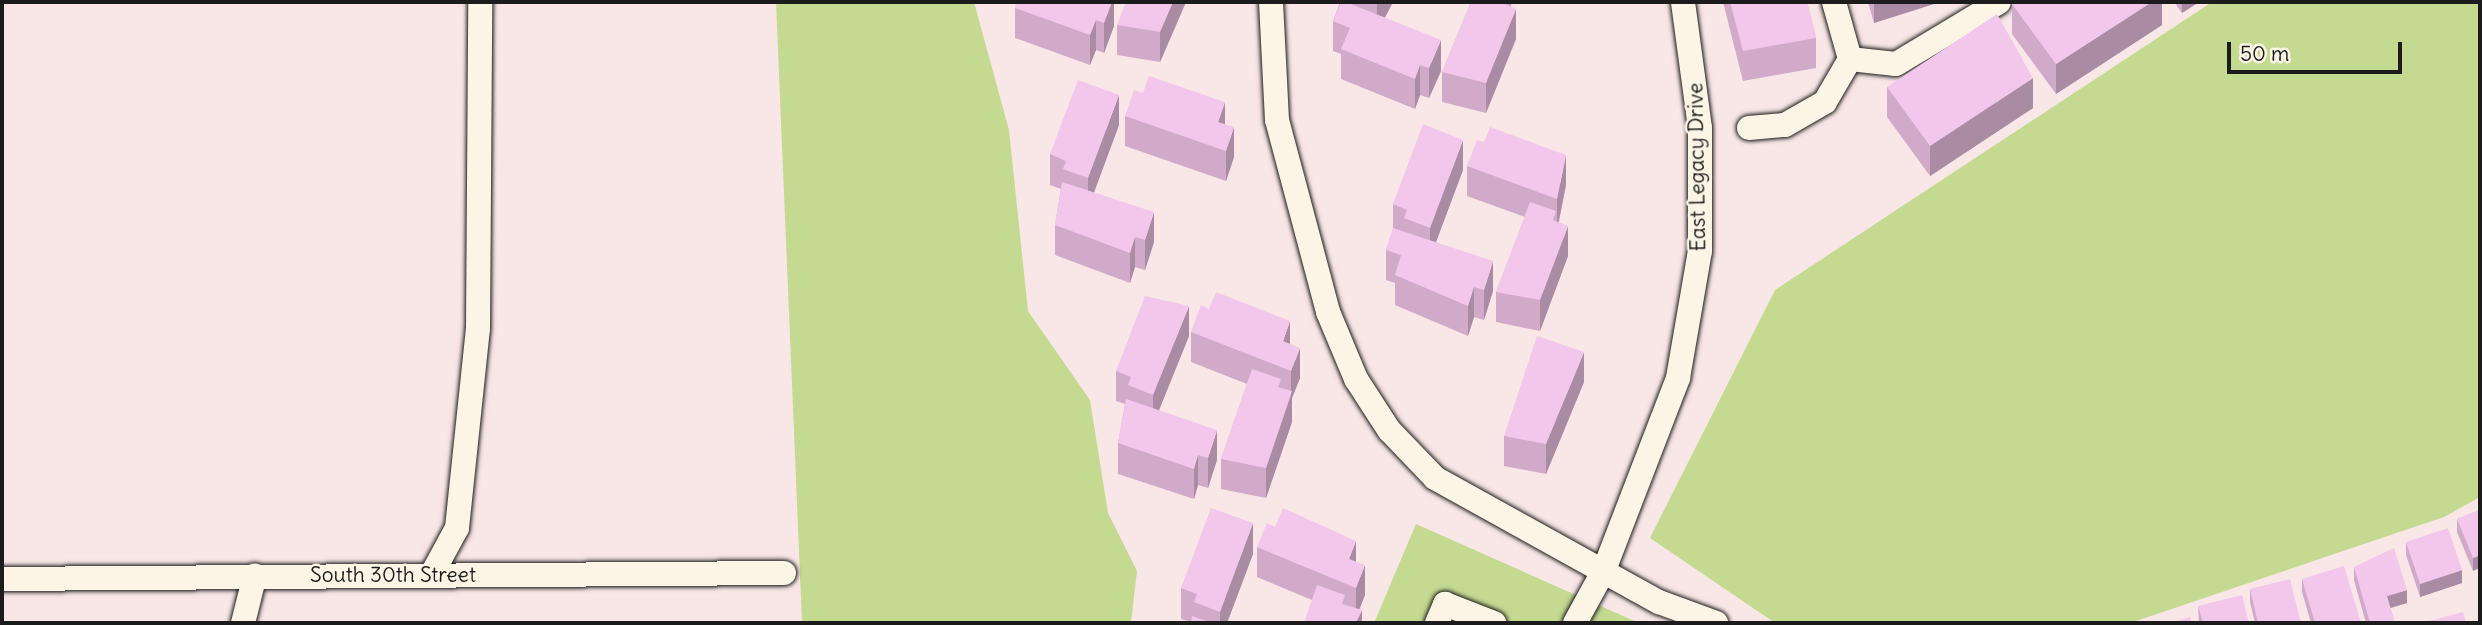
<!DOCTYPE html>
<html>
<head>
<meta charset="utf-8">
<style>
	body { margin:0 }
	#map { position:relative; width:2482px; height:625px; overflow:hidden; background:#f9e7e7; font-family:Delius,sans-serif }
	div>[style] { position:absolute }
	.green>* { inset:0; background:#c3da90 }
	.roads { filter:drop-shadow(0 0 2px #1c1c1c) drop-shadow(0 0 2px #1c1c1c) }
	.minor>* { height:24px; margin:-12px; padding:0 12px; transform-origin:12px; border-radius:12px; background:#fcf5e5 }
	.wall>* { inset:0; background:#d1aaca }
	.shaded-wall>* { inset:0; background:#aa8ba4 }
	.building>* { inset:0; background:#f3c6eb }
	span { translate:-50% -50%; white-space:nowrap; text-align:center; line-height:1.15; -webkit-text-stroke:5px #fcf5e5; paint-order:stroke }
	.street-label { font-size:21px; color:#1c1c1c }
	.frame { position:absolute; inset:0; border:4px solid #1c1c1c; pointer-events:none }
	.scale { position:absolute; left:2227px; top:42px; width:175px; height:32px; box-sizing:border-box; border:4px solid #1c1c1c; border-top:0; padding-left:9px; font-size:21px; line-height:24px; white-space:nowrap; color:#1c1c1c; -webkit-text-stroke:5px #fcf5e5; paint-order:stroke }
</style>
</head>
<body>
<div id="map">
	<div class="green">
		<i style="clip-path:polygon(776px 2px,974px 2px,1009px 130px,1028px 311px,1090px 400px,1108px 513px,1137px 571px,1131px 623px,802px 623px)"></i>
		<i style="clip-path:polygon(2212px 2px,2480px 2px,2480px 497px,2444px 517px,2130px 623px,1775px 623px,1650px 538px,1775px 290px)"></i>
		<i style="clip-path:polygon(1416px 524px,1639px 623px,1374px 623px)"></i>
	</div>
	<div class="roads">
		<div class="minor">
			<i style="left:1271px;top:2px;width:118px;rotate:87.1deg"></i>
			<i style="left:1277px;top:120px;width:199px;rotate:75.1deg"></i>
			<i style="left:1328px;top:312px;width:73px;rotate:67.3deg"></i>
			<i style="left:1356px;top:379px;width:61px;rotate:57.1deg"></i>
			<i style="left:1389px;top:430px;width:66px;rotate:46.2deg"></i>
			<i style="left:1435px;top:478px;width:256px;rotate:29deg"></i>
			<i style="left:1659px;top:602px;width:61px;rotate:20.2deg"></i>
			<i style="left:1850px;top:59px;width:46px;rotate:6.2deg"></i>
			<i style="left:1896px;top:64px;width:120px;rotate:-31deg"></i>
			<i style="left:1749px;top:128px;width:36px;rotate:-5deg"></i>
			<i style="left:1785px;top:125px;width:46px;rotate:-29.9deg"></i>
			<i style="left:1825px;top:102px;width:50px;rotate:-59.8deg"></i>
			<i style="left:1850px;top:59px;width:59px;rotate:-105.7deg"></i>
			<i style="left:432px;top:574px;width:52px;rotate:-61.5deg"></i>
			<i style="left:457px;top:528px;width:201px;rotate:-84deg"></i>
			<i style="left:478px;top:328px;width:326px;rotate:-89.6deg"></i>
			<i style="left:2px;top:579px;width:782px;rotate:-0.44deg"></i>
			<i style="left:243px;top:623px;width:49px;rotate:-76deg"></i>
			<i style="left:1437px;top:623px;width:21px;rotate:-67deg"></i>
			<i style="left:1445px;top:604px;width:53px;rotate:21.2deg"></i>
			<i style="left:1575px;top:623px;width:60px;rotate:-61.3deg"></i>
			<i style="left:1604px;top:570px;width:206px;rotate:-68.9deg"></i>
			<i style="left:1678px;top:378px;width:129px;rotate:-80.2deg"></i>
			<i style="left:1700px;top:251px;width:123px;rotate:-90deg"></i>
			<i style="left:1700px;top:128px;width:127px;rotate:-97.7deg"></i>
		</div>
	</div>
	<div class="wall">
		<i style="clip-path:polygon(1114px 2px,1114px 26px,1104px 53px,1096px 50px,1090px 65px,1015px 38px,1015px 8px)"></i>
		<i style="clip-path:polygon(1186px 2px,1160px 62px,1117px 55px,1117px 25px)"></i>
		<i style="clip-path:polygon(1340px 2px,1393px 2px,1385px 18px,1441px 71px,1429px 98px,1420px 95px,1415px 109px,1341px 79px,1341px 54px,1333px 51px,1333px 21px)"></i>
		<i style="clip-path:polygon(1471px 2px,1512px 2px,1511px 6px,1516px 39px,1486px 113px,1442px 102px,1442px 72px)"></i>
		<i style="clip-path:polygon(1723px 2px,1807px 2px,1816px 38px,1816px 68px,1743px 81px)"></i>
		<i style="clip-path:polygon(1868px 2px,1940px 2px,1874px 23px)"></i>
		<i style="clip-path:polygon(2162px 2px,2162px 25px,2056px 94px,2012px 34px,2012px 4px)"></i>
		<i style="clip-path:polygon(2174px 2px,2199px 2px,2182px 13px)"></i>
		<i style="clip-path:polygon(1887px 87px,2033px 108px,1930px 176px,1887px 117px)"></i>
		<i style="clip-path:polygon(1125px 116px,1225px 124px,1234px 157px,1226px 181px,1125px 146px)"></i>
		<i style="clip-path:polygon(1119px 125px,1094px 193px,1154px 242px,1145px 270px,1135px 267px,1130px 283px,1055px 255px,1055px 225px,1061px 189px,1050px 185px,1050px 154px)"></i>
		<i style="clip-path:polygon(1467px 166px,1566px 185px,1559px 222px,1568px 256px,1540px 331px,1496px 322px,1496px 292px,1525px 217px,1467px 196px)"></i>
		<i style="clip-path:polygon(1463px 170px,1436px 242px,1493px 291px,1484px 320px,1474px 317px,1468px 336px,1395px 305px,1395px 283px,1386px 280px,1386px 250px,1393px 230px,1393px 204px)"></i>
		<i style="clip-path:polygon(1191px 332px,1290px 344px,1300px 378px,1292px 398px,1292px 422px,1266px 498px,1221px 489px,1221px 459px,1247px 384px,1191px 362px)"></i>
		<i style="clip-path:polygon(1189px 336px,1159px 410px,1217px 460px,1208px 488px,1198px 485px,1194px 499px,1118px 474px,1118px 443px,1125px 404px,1116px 401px,1116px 371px)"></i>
		<i style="clip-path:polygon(1584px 382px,1546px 474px,1504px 466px,1504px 436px)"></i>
		<i style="clip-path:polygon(2480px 510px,2473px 571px,2457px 532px,2457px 519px)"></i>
		<i style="clip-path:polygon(2406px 542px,2462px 583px,2420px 597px,2406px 555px)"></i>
		<i style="clip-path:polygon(1257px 547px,1356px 562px,1365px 595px,1359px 610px,1362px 623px,1312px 600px,1257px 577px)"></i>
		<i style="clip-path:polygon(1253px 554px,1227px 623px,1191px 623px,1191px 622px,1181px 619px,1181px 588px)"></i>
		<i style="clip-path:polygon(2354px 567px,2407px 603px,2390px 608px,2395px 623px,2366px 623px,2354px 580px)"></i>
		<i style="clip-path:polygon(2302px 579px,2361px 623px,2311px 623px,2302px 592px)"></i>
		<i style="clip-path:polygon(2250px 589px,2301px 623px,2255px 623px,2250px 602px)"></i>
		<i style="clip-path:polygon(2198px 606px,2249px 623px,2199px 623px)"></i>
	</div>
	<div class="shaded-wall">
		<i style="clip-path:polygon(1112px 2px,1114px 2px,1114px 26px,1104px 53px,1104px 23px)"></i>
		<i style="clip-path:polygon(1173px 2px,1186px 2px,1160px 62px,1160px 32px)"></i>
		<i style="clip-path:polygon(1377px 2px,1393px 2px,1377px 32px)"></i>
		<i style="clip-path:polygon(1874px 2px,1940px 2px,1874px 23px)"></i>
		<i style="clip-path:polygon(2152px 2px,2162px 2px,2162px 25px,2056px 94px,2056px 64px)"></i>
		<i style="clip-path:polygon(2182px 2px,2199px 2px,2182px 13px)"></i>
		<i style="clip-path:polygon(1516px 9px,1516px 39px,1486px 113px,1486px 83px)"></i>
		<i style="clip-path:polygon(1096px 20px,1096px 50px,1090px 65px,1090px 35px)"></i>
		<i style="clip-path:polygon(1441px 40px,1441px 71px,1429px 98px,1429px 68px)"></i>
		<i style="clip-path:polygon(1420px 65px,1420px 95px,1415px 109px,1415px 79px)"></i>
		<i style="clip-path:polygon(2033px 78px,2033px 108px,1930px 176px,1930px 146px)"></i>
		<i style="clip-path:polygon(1119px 95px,1119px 125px,1088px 208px,1088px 178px)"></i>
		<i style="clip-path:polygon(1225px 102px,1225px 133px,1218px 122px)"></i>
		<i style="clip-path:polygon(1234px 127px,1234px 157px,1226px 181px,1226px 151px)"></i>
		<i style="clip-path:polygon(1463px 140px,1463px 170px,1430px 258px,1430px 228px)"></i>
		<i style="clip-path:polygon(1566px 155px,1566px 185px,1557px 229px,1557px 199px)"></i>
		<i style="clip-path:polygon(1154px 212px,1154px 242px,1145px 270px,1145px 240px)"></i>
		<i style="clip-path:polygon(1568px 226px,1568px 256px,1540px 331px,1540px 300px)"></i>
		<i style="clip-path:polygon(1135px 237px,1135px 267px,1130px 283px,1130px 253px)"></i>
		<i style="clip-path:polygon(1493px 261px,1493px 291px,1484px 320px,1484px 290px)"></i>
		<i style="clip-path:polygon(1474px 287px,1474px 317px,1468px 336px,1468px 306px)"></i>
		<i style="clip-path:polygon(1189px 306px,1189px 336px,1153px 425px,1153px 395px)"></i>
		<i style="clip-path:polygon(1290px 321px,1290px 351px,1283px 341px)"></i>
		<i style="clip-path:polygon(1300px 348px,1300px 378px,1292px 398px,1292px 422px,1266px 498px,1266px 468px,1291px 395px,1291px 371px)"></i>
		<i style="clip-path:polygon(1584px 352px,1584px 382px,1546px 474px,1546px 444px)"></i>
		<i style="clip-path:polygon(1217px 430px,1217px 460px,1208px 488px,1208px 458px)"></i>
		<i style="clip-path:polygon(1198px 455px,1198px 485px,1194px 499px,1194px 469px)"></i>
		<i style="clip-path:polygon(1253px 523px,1253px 554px,1227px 623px,1220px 623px,1220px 612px)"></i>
		<i style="clip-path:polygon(1356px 541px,1356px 571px,1349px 559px)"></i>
		<i style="clip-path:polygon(2480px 555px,2480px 568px,2473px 571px,2473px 558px)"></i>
		<i style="clip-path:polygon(1365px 565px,1365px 595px,1356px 618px,1356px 588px)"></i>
		<i style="clip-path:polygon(2462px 570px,2462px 583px,2420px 597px,2420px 584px)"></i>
		<i style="clip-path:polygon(2407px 590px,2407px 603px,2387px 609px,2387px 596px)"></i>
		<i style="clip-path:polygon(1362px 610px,1362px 623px,1356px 623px)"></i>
	</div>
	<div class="building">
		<i style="clip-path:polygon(1016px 2px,1112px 2px,1104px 23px,1096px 20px,1090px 35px,1015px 8px)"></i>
		<i style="clip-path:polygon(1126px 2px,1173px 2px,1160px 32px,1117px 25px)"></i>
		<i style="clip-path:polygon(1341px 2px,1346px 2px,1441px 40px,1429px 68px,1420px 65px,1415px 79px,1341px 49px,1350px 28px,1333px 21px)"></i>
		<i style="clip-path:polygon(1471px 2px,1504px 2px,1503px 3px,1516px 9px,1486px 83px,1442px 72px)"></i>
		<i style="clip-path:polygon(1730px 2px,1807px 2px,1816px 38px,1743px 51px)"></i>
		<i style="clip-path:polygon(2016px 2px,2152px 2px,2056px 64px,2012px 4px)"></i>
		<i style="clip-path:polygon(1997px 14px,2033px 78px,1930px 146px,1887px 87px)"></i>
		<i style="clip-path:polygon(1149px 76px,1225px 102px,1218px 122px,1234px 127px,1226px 151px,1125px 116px,1134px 90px,1143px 93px)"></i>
		<i style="clip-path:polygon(1078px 80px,1119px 95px,1088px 178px,1063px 169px,1066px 161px,1050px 154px)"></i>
		<i style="clip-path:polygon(1423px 124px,1463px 140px,1430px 228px,1404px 218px,1407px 210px,1393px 204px)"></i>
		<i style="clip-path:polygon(1490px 127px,1566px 155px,1557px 199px,1467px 166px,1477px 140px,1484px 142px)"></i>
		<i style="clip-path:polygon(1062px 182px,1154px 212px,1145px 240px,1135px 237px,1130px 253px,1055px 225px)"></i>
		<i style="clip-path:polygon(1530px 202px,1556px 211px,1553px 220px,1568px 226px,1540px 300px,1496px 292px)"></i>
		<i style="clip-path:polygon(1393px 228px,1493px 261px,1484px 290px,1474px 287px,1468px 306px,1395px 275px,1401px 255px,1386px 250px)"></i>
		<i style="clip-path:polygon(1216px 292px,1290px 321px,1283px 341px,1300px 348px,1291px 371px,1191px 332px,1201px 305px,1209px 309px)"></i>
		<i style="clip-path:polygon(1145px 296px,1189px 306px,1153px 395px,1128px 385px,1131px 377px,1116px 371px)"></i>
		<i style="clip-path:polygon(1537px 336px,1584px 352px,1546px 444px,1504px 436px)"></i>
		<i style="clip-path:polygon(1252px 369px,1281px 379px,1278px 387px,1292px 391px,1266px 468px,1221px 459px)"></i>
		<i style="clip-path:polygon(1126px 399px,1217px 430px,1208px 458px,1198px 455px,1194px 469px,1118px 443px)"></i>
		<i style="clip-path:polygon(1211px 508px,1253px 523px,1220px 612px,1194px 602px,1197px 594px,1181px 588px)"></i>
		<i style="clip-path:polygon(1283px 508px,1356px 541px,1349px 559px,1365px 565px,1356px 588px,1257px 547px,1267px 523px,1275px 527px)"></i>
		<i style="clip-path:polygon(2480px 510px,2480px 555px,2473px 558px,2457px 519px)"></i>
		<i style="clip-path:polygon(2448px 528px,2462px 570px,2420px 584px,2406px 542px)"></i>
		<i style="clip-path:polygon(2394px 548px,2407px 590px,2387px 596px,2395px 623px,2370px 623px,2354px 567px)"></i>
		<i style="clip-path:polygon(2344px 566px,2361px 623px,2337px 623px,2337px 621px,2329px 623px,2315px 623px,2302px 579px)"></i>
		<i style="clip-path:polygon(2290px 579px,2301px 623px,2258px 623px,2250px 589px)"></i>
		<i style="clip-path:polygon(1317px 585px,1345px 595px,1342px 604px,1362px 610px,1356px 623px,1304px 623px)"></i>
		<i style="clip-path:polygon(2242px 595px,2249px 623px,2203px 623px,2198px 606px)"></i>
		<i style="clip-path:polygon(2463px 612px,2466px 623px,2422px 623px)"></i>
		<i style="clip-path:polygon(1192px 616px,1212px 623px,1191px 623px)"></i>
		<i style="clip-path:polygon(2190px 617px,2192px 623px,2169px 623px)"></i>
	</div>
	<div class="street-label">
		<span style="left:1697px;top:167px;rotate:-91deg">East Legacy Drive</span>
		<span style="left:393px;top:575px">South 30th Street</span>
	</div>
	<div class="frame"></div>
	<div class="scale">50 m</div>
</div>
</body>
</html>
